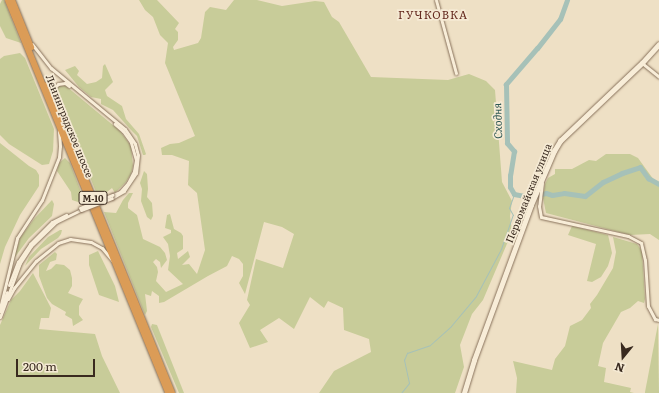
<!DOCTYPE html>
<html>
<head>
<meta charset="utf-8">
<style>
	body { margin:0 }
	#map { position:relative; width:659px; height:393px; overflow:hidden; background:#eee0c5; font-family:Literata,serif }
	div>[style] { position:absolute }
	.green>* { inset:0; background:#c8cc99 }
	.stream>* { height:1px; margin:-0.5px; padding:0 0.5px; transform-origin:0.5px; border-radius:0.5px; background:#a6c1b8 }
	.river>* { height:5px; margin:-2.5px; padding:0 2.5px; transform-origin:2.5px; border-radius:2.5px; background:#a6c1b8 }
	.roads { filter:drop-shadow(0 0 1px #88715b) drop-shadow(0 0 1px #88715b) }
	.street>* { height:3px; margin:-1.5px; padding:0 1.5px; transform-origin:1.5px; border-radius:1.5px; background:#f8edd8 }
	.secondary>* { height:4.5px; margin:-2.25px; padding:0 2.25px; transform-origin:2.25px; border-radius:2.25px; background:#f8edd8 }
	.highway>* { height:6px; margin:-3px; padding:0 3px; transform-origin:3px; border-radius:3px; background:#db9c57 }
	.bridges { filter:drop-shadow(0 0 1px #88715b) drop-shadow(0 0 1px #88715b) }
	.street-bridge>* { height:3px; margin:-1.5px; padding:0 1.5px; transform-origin:1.5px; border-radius:1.5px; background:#f8edd8 }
	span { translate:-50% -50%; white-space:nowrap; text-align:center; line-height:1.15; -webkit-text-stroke:3.5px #f5ead4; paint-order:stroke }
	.shield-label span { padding:1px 3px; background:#f5ead4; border:1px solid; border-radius:3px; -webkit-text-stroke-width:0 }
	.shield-label { font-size:9px; color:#392a1f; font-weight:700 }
	.street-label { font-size:10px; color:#392a1f }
	.neighbourhood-label { font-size:11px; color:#652b1f; letter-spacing:1px }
	.water-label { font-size:11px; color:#2e5854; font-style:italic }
	.north { position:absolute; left:603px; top:337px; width:40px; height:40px; -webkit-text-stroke:3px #f5ead4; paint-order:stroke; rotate:198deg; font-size:11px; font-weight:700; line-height:16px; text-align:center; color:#392a1f }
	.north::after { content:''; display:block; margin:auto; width:14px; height:18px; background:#392a1f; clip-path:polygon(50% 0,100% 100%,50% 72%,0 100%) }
	.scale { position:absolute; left:16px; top:359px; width:79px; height:18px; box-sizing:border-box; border:2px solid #392a1f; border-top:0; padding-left:5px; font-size:12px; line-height:14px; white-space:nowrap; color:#392a1f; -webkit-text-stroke:3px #f5ead4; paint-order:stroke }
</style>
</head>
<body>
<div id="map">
	<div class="green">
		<i style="clip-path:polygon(2px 0,4px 0,21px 43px,6px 38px,0 26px,0 4px)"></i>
		<i style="clip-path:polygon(139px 0,157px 0,179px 23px,175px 29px,178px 32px,178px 40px,173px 47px,174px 50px,198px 43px,201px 38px,205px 12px,210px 7px,226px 10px,234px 0,257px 0,282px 6px,315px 1px,324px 2px,332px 17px,339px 22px,371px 77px,448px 80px,469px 74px,486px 81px,495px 90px,502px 182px,512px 201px,510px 216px,512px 232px,483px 300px,472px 314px,460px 345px,464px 367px,455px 393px,319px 393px,334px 371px,371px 352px,369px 339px,344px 330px,343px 308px,328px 301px,324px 308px,310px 297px,294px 329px,279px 318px,260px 330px,268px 342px,250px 348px,239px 323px,250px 305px,247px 300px,256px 259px,283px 268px,294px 234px,282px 227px,264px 222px,245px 294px,239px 283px,243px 276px,243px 264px,239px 259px,232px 256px,227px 266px,208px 276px,164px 302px,159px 303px,159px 296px,152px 291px,151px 296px,145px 294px,147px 311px,145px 315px,104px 212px,116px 213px,123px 200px,129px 193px,133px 193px,128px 203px,128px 208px,137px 215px,143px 239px,160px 247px,165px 253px,167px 260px,161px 268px,160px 262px,156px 259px,153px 262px,157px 267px,158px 272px,156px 281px,166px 292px,183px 284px,168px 270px,170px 256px,168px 244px,163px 237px,171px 233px,171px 230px,165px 228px,167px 215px,170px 214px,174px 229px,181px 233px,183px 236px,183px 249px,177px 253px,178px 259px,188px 251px,190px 257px,182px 265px,189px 264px,197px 274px,205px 250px,197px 193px,188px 185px,189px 161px,172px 155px,162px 155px,161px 148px,170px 144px,179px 143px,195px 136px,165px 63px,168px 43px,160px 35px,153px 17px,145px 10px)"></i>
		<i style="clip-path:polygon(20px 53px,25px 58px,54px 129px,53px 151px,49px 164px,42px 165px,9px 144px,0 135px,0 59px,4px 56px)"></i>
		<i style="clip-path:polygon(105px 64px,113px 82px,105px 90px,107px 96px,122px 106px,126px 119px,139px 134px,146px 154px,145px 155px,143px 155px,137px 136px,131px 130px,113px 110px,101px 104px,101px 99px,91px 97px,79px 87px,65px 70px,75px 66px,79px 71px,77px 75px,87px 84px,96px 82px,102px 78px,103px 66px)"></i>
		<i style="clip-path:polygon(61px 85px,66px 86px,120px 131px,131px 146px,133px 166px,131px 174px,126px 182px,115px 193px,112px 188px,107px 192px,96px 192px,58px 97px,55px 95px,56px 88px)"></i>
		<i style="clip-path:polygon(0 143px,29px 166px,36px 170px,39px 175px,39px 186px,20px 215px,5px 247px,0 264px)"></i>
		<i style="clip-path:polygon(606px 154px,630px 154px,638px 158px,659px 187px,659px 240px,650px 234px,630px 235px,546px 213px,543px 198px,545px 184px,548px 178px,555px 174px,555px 169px,572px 169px,589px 160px,596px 161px)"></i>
		<i style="clip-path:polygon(65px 158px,70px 163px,83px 197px,78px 202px,72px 200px,71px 192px,57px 171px,59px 163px)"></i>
		<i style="clip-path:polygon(144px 171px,147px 174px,148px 189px,147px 197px,152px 203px,153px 216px,151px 220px,147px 217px,141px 201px,142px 189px,140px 183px)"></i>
		<i style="clip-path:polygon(52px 200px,54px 204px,52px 216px,29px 238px,15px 257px,12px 265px,20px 238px,34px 219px)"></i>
		<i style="clip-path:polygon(572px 226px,608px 235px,609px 239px,612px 253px,608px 266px,601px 277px,592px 282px,587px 281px,596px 244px,568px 235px)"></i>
		<i style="clip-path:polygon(60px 230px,62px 230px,61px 234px,58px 238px,41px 249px,25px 266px,29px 257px,48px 237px)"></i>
		<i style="clip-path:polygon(613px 237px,637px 244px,642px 251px,645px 299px,644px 303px,638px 301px,630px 308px,621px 312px,603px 343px,598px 366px,606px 368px,604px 382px,631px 388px,630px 392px,634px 393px,516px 393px,517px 378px,513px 361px,552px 370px,555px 359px,565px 346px,570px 326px,582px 320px,591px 308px,590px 304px,597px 295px,613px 268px,616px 252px)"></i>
		<i style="clip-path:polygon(98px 251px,115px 286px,119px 302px,99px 295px,89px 265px,89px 255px)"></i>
		<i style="clip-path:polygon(55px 252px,57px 254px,56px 260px,50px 262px,46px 271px,51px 269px,56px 264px,64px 265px,70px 270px,72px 278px,72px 286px,68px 293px,83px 299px,79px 306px,79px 315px,83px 320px,73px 326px,72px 319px,65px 315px,66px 312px,52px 304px,47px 298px,39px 276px,39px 265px)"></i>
		<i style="clip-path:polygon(33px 273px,51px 308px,49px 318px,41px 318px,39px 329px,95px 334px,102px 356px,120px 393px,0 393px,0 325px,11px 300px,20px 291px)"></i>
		<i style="clip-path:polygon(152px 324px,157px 325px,184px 393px,179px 393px,151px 327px)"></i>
		<i style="clip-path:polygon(658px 324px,659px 393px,645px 393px,645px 392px)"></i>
	</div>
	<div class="stream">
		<i style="left:401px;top:393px;width:13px;rotate:-51deg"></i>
		<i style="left:409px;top:383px;width:24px;rotate:-102deg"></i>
		<i style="left:404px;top:360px;width:8px;rotate:-67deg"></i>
		<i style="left:407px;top:353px;width:24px;rotate:-19deg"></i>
		<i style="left:430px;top:345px;width:28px;rotate:-42deg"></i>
		<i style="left:451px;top:326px;width:39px;rotate:-50deg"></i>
		<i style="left:476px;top:296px;width:53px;rotate:-62deg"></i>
		<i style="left:501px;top:249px;width:36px;rotate:-71deg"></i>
		<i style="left:513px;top:215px;width:8px;rotate:-120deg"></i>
		<i style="left:509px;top:208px;width:15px;rotate:-70deg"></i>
	</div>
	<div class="river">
		<i style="left:567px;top:0;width:20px;rotate:110deg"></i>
		<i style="left:560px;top:19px;width:37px;rotate:128deg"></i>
		<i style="left:537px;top:48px;width:48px;rotate:130.7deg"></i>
		<i style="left:506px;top:84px;width:59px;rotate:89deg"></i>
		<i style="left:507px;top:143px;width:11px;rotate:49deg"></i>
		<i style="left:514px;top:151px;width:24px;rotate:99deg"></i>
		<i style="left:510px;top:175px;width:12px;rotate:90deg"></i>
		<i style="left:510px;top:187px;width:8px;rotate:60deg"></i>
		<i style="left:514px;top:194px;width:15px;rotate:11deg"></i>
		<i style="left:529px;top:197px;width:17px;rotate:-13deg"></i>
		<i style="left:546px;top:193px;width:6px;rotate:18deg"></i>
		<i style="left:552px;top:195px;width:12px;rotate:-9deg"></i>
		<i style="left:564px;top:193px;width:21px;rotate:8deg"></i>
		<i style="left:585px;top:196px;width:23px;rotate:-38deg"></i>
		<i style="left:603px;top:182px;width:21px;rotate:-25deg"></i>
		<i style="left:622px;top:173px;width:19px;rotate:-18deg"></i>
		<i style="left:640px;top:167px;width:14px;rotate:54deg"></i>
		<i style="left:648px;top:178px;width:13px;rotate:29deg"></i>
	</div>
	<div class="roads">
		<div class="street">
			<i style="left:436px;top:0;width:76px;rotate:74.7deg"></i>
			<i style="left:32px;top:44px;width:31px;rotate:52deg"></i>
			<i style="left:51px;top:68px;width:96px;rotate:39.5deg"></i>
			<i style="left:125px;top:129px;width:18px;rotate:56deg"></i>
			<i style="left:135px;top:144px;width:11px;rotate:75deg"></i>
			<i style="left:138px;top:155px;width:18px;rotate:96deg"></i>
			<i style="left:136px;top:173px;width:22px;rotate:124deg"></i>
			<i style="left:124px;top:191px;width:14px;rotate:150deg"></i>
			<i style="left:642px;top:63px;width:22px;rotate:39deg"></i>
			<i style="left:53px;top:94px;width:6px;rotate:-81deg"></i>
			<i style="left:54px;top:88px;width:6px;rotate:-45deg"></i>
			<i style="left:58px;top:84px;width:7px;rotate:-8deg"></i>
			<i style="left:65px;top:83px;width:5px;rotate:37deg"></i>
			<i style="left:542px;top:183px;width:23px;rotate:97deg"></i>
			<i style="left:539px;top:206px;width:11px;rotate:80deg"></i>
			<i style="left:541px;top:217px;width:89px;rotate:12.3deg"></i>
			<i style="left:628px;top:236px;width:15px;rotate:28deg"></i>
			<i style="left:641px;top:243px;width:17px;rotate:77deg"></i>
			<i style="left:645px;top:260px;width:46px;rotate:86.3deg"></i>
			<i style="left:648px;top:306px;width:15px;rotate:62deg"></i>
			<i style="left:655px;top:319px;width:4px;rotate:14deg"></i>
			<i style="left:113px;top:195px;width:8px;rotate:-23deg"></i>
			<i style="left:120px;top:192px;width:12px;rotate:-48deg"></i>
			<i style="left:128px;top:183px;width:13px;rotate:-63deg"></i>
			<i style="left:134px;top:171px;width:11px;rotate:-80deg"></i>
			<i style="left:136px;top:160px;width:19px;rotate:-106deg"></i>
			<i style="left:131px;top:142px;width:14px;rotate:-126deg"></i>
			<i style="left:123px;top:131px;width:11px;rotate:-139deg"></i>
			<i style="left:9px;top:285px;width:25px;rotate:-69deg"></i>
			<i style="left:18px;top:262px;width:22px;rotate:-56deg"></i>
			<i style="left:30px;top:244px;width:31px;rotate:-45deg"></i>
			<i style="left:52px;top:222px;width:16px;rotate:-27deg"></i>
			<i style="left:8px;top:299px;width:13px;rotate:-61deg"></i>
			<i style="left:14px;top:288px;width:35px;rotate:-51deg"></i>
			<i style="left:36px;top:261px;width:28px;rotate:-39deg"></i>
			<i style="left:58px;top:243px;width:13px;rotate:-18deg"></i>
			<i style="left:70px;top:239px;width:21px;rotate:8deg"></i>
			<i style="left:91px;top:242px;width:13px;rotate:29deg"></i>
			<i style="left:102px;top:248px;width:16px;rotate:50deg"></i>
			<i style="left:0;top:308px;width:72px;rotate:-76.3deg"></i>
			<i style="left:17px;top:238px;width:45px;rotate:-56.7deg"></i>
			<i style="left:42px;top:200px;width:46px;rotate:-68.4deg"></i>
			<i style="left:59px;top:157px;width:11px;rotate:-85deg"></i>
			<i style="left:60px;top:146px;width:15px;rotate:-94deg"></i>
			<i style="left:0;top:311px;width:20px;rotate:-70deg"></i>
			<i style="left:0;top:317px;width:58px;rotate:-69.7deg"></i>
			<i style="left:20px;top:263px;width:20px;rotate:-57deg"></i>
			<i style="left:31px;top:246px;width:35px;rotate:-44deg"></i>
			<i style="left:56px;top:222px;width:28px;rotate:-26deg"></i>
		</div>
		<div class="secondary">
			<i style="left:464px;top:393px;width:34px;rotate:-73deg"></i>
			<i style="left:474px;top:360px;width:165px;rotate:-69.8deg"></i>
			<i style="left:531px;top:205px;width:59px;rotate:-66.9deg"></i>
			<i style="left:554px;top:151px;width:12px;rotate:-59deg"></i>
			<i style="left:560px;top:141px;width:113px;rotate:-43.6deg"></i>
			<i style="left:642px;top:63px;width:25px;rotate:-48deg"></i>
		</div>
		<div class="highway">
			<i style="left:8px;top:0;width:424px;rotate:67.8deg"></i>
			<i style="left:12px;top:0;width:51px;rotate:68deg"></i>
			<i style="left:47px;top:85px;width:332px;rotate:67.9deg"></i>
		</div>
	</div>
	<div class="bridges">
		<div class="street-bridge">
			<i style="left:80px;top:208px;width:35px;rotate:-22deg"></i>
			<i style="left:81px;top:210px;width:33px;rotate:-21deg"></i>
		</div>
	</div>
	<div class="shield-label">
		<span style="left:93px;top:198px">М-10</span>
	</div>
	<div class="street-label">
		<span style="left:70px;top:126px;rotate:68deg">Ленинградское шоссе</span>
		<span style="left:528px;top:193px;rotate:-68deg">Первомайская улица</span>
	</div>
	<div class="neighbourhood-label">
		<span style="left:433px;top:14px">ГУЧКОВКА</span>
	</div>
	<div class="water-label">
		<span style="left:497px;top:121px;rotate:-92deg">Сходня</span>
	</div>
	<div class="north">N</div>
	<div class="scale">200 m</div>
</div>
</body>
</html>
